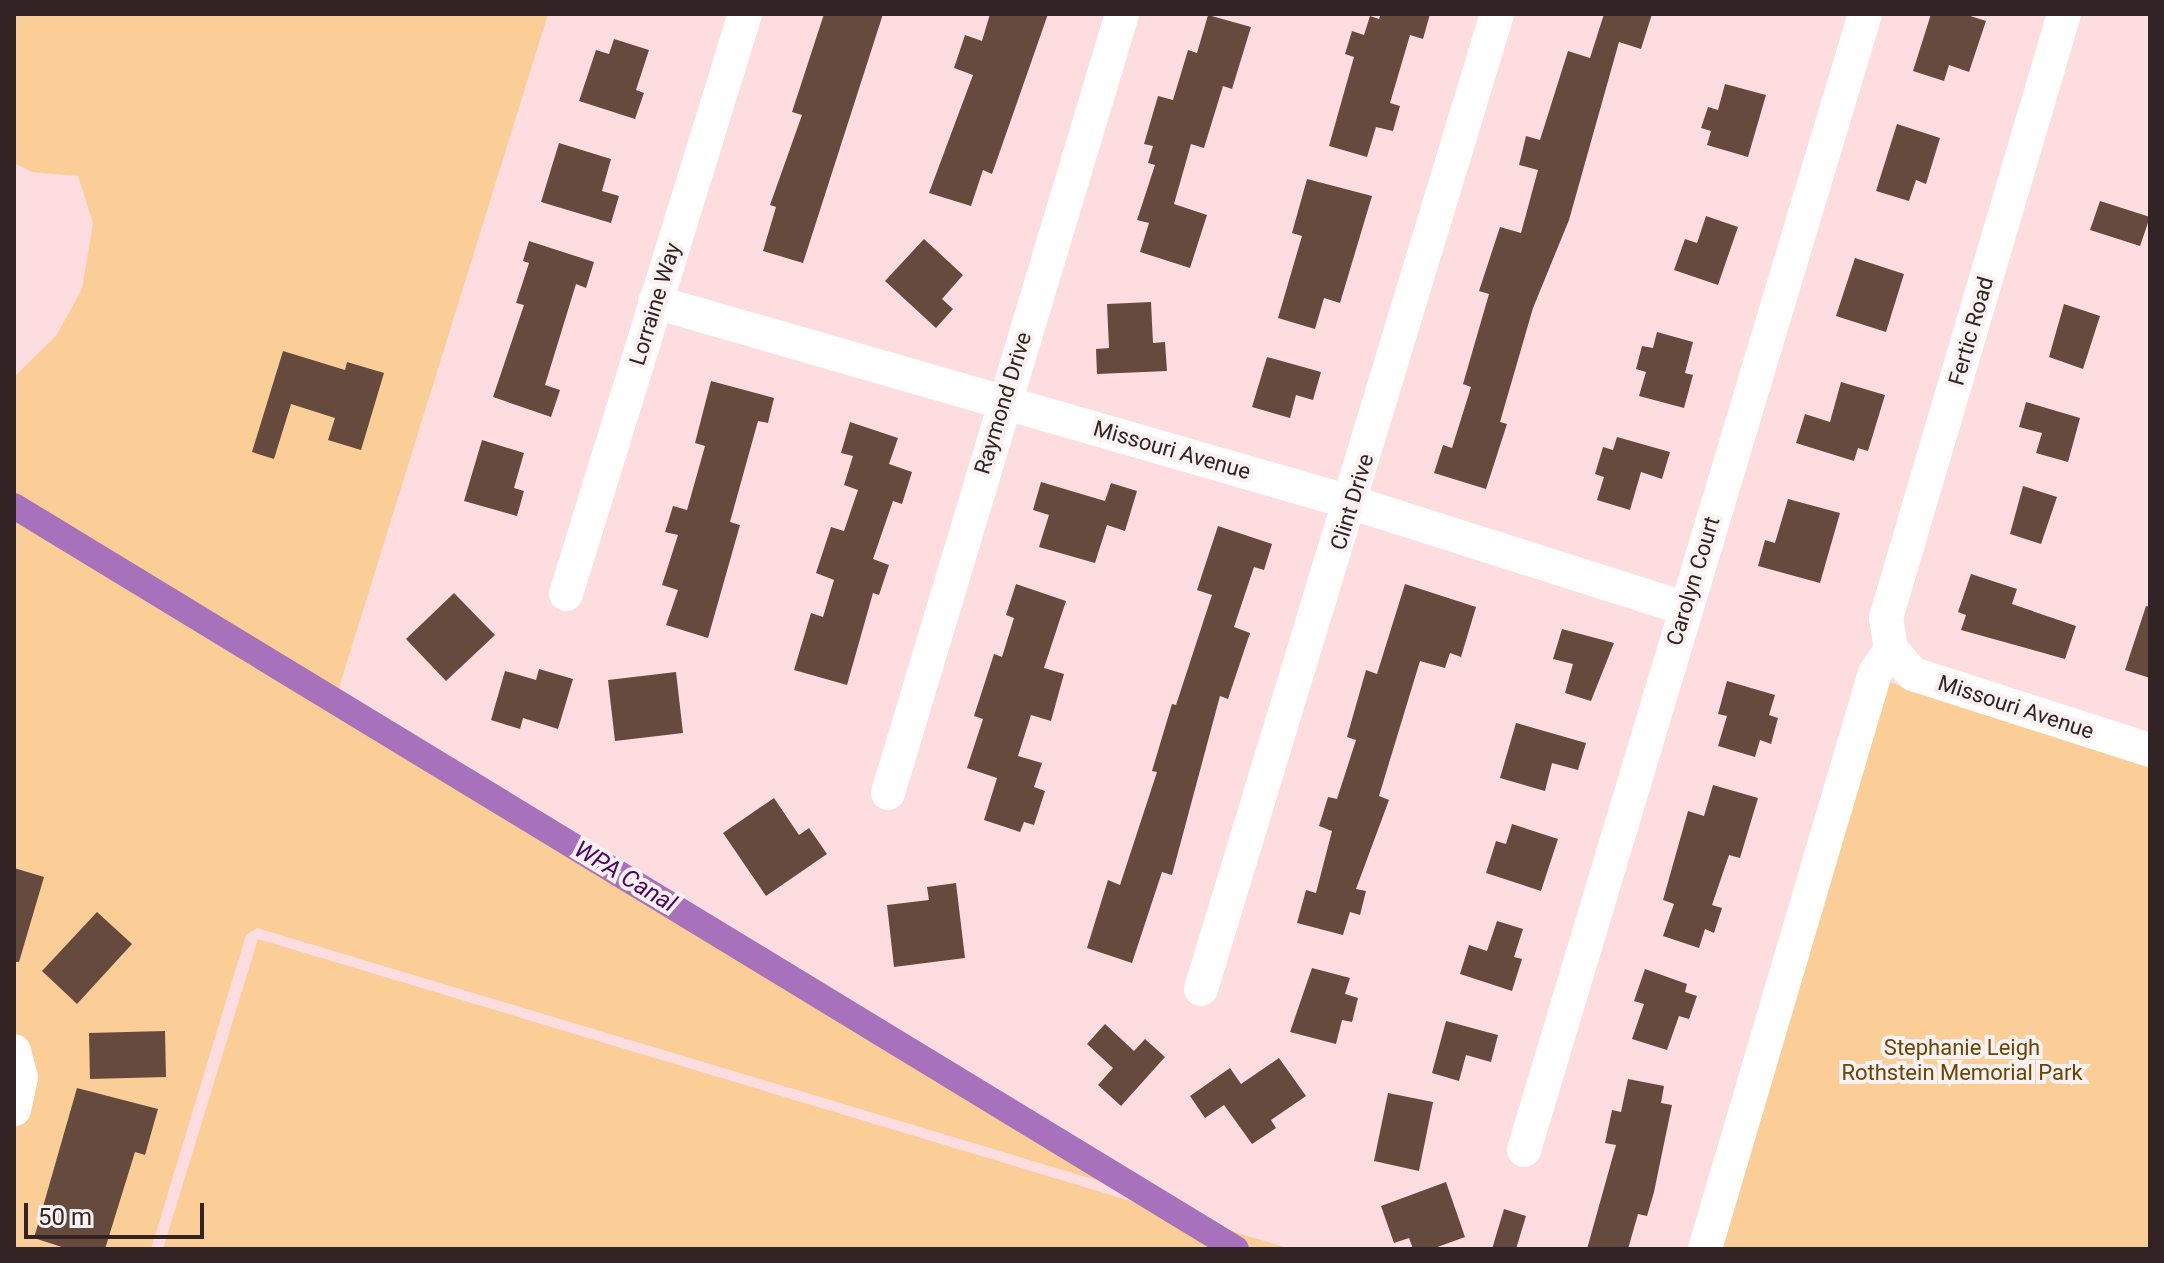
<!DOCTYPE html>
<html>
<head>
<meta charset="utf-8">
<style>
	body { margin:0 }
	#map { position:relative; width:2164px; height:1263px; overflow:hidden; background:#fddddf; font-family:Roboto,sans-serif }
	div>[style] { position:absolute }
	.green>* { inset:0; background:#fbce97 }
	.canal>* { height:26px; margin:-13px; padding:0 13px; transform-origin:13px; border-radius:13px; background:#a772bb }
	.building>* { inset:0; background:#674a3e }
	.minor>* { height:34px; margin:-17px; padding:0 17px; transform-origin:17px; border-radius:17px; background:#fff }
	span { translate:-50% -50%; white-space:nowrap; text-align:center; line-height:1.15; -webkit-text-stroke:8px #faf1f2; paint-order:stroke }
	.street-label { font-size:22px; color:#322324 }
	.park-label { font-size:22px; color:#6b4400 }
	.water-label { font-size:24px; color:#4d0261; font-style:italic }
	.frame { position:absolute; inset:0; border:16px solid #322324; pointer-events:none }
	.scale { position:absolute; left:24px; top:1203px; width:180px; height:36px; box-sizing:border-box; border:4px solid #322324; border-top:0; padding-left:10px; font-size:24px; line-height:28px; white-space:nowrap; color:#322324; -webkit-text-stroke:6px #faf1f2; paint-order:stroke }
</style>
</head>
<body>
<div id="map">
	<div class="green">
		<i style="clip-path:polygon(14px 14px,548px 14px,334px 704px,1123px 1188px,257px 928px,246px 935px,151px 1249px,14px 1249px,14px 377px,56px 336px,82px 289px,93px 223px,78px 176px,32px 172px,14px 163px)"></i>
		<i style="clip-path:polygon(1882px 680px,2150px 762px,2150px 1249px,1708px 1249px)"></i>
		<i style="clip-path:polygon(258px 939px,1291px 1249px,163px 1249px)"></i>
	</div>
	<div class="canal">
		<i style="left:14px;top:506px;width:1430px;rotate:31.3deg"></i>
	</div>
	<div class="building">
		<i style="clip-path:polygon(824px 14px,883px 14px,803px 263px,763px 251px,776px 207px,770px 205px,802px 115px,792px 112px)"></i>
		<i style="clip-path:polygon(990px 14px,1048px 14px,992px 174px,983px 170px,971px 206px,929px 193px,973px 75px,954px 68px,965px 35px,982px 41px)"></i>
		<i style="clip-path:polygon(1381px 14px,1430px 14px,1423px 39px,1410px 35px,1390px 103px,1400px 106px,1393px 131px,1376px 127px,1367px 157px,1329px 146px,1354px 57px,1345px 54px,1352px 31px,1364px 35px,1370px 16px,1379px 19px)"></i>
		<i style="clip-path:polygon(1604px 14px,1652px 14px,1641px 49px,1619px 42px,1569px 220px,1533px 308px,1500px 422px,1507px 424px,1486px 489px,1434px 473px,1443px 445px,1452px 448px,1471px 387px,1463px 384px,1489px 294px,1479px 291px,1500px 227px,1521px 233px,1538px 170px,1519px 165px,1526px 136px,1540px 140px,1568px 51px,1590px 58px)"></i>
		<i style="clip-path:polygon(1931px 14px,1964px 14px,1986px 21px,1969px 72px,1949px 65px,1944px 81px,1913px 71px)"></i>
		<i style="clip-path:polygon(1208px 15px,1251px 27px,1232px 89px,1223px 86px,1204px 148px,1191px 144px,1174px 204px,1207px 215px,1190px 268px,1140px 252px,1149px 223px,1137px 220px,1155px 165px,1148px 163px,1153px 146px,1144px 144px,1158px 96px,1173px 100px,1188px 50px,1197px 53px)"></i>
		<i style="clip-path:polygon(614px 39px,649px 50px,636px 90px,644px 93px,635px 119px,579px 101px,596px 50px,609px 54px)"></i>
		<i style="clip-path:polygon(1725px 84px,1766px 95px,1748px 157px,1707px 145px,1711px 131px,1701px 128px,1708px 107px,1718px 110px)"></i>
		<i style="clip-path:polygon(1897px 124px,1940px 138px,1926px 184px,1916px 180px,1909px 201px,1876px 191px)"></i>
		<i style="clip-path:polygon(559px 143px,611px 159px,602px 191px,619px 196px,611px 223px,541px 202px)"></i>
		<i style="clip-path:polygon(1307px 179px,1372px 196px,1340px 303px,1324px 298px,1315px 329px,1278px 318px,1302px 236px,1292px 233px)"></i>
		<i style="clip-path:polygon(2100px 201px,2150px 217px,2140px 246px,2090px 230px)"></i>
		<i style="clip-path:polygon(1706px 216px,1738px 227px,1718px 285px,1674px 270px,1685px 239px,1697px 243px)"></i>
		<i style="clip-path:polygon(924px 239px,963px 275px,942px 299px,953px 309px,936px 328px,885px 281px)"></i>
		<i style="clip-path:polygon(529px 241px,594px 262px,586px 288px,576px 284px,545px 385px,560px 390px,551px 417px,493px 397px,524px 305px,516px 303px,529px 263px,523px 261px)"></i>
		<i style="clip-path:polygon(1855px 258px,1904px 274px,1886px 332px,1836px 316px)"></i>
		<i style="clip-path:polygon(1151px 302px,1153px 343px,1165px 342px,1167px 371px,1097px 374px,1096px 349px,1109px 348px,1107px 304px)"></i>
		<i style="clip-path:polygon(2064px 304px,2100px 316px,2083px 369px,2049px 357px)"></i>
		<i style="clip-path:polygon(1657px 332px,1693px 342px,1685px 373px,1693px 375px,1684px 408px,1639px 396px,1646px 372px,1636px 369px,1642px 346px,1653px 348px)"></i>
		<i style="clip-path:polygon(283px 351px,345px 370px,347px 362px,384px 373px,361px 450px,328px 440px,335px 418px,291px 404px,274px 459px,252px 452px)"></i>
		<i style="clip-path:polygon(1267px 357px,1321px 372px,1313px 400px,1296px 395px,1290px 418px,1252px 407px)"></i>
		<i style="clip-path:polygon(711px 381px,774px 398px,768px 423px,758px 421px,730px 522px,740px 525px,708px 638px,666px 625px,678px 590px,662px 585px,678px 535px,665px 532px,673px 506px,687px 510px,705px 446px,695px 443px)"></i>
		<i style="clip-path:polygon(1841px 382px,1885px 395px,1868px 451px,1858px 448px,1854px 461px,1796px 443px,1805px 414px,1830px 422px)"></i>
		<i style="clip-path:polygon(2026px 402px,2080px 418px,2068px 462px,2036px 453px,2042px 433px,2019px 427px)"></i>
		<i style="clip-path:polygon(850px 422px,898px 438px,889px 464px,912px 472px,902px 504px,893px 501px,873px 559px,889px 565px,879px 595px,873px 593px,847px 685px,794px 670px,811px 613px,823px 617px,834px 580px,816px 573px,831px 527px,844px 531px,858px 490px,844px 485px,853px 456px,841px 453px)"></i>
		<i style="clip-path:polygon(1617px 437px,1670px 452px,1662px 479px,1641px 472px,1630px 510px,1597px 500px,1604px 477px,1595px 474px,1603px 447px,1613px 450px)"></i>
		<i style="clip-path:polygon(482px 440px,524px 453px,514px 488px,524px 491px,517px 516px,464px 501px)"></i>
		<i style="clip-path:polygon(1041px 482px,1105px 501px,1111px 483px,1137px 491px,1125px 531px,1107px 525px,1095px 563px,1039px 547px,1049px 515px,1033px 510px)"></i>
		<i style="clip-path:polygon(2023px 486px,2057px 497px,2041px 544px,2010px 534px)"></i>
		<i style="clip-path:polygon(1788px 499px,1840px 513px,1820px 583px,1758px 566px,1765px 540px,1775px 543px)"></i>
		<i style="clip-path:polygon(1218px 526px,1272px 544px,1264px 570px,1254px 567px,1234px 627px,1250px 633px,1228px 699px,1220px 696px,1172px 875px,1162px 872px,1132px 963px,1087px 948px,1108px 880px,1120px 885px,1157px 772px,1152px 771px,1172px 704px,1176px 705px,1212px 595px,1197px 590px)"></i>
		<i style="clip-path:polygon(1971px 574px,2017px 589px,2012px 604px,2076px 626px,2065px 659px,1961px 630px,1966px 615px,1958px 612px)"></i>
		<i style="clip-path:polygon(1016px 584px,1066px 601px,1044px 668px,1064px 674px,1051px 721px,1031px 715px,1018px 756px,1042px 763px,1034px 787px,1045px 791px,1034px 825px,1024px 822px,1020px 832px,984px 820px,997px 778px,967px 768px,983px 719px,974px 716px,994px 654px,1002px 657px,1014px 618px,1006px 615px)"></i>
		<i style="clip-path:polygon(1405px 584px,1476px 607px,1461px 657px,1450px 653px,1445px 668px,1420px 661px,1379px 796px,1389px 800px,1356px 889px,1366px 891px,1360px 915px,1350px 912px,1343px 935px,1297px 923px,1306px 890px,1316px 893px,1332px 831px,1319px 826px,1328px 797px,1337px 799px,1356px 740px,1347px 737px,1366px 670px,1377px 674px)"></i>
		<i style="clip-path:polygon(454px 593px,495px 635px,446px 681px,406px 639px)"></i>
		<i style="clip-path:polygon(2146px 606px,2150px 607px,2150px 678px,2125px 670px)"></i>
		<i style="clip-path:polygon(1562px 629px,1614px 643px,1591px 701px,1565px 693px,1573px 664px,1553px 659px)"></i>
		<i style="clip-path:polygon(539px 669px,573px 679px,558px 729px,523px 718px,520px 729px,491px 720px,505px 671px,536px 680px)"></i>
		<i style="clip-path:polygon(676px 672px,683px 733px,615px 741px,608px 680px)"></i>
		<i style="clip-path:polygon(1727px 681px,1775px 695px,1769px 715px,1778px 718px,1771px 744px,1760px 740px,1755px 757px,1718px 746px,1727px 716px,1718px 714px)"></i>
		<i style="clip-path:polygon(1516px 723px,1586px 743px,1578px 770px,1552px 763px,1545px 791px,1500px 778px)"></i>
		<i style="clip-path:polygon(1713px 785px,1758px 798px,1740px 858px,1729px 855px,1712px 905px,1722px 908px,1714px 933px,1705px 929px,1699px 948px,1663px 936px,1674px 904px,1663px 900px,1688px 811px,1704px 816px)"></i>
		<i style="clip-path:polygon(774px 798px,799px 835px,809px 828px,827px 854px,766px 896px,723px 833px)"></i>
		<i style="clip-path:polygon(1512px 824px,1558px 839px,1541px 891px,1486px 873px,1496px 841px,1506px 844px)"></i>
		<i style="clip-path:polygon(14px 868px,44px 877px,19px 962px,14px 962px)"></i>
		<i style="clip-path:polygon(956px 883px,965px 958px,894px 967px,887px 905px,929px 900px,927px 887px)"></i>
		<i style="clip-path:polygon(97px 912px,132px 944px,77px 1004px,42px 971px)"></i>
		<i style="clip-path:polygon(1497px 921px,1523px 929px,1514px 957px,1522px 959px,1512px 991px,1460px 974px,1469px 945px,1487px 951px)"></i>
		<i style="clip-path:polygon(1312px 968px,1350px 978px,1345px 994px,1358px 998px,1352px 1022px,1342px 1020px,1336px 1044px,1290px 1032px)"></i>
		<i style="clip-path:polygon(1645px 969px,1687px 984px,1685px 992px,1697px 996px,1689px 1019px,1679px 1016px,1667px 1050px,1632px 1039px,1644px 1004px,1634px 1001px)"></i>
		<i style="clip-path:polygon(1446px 1021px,1498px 1035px,1491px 1062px,1466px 1055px,1459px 1081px,1432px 1073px)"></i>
		<i style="clip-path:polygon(1105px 1024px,1134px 1051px,1145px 1039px,1165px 1057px,1121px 1106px,1098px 1085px,1113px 1068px,1087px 1044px)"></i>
		<i style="clip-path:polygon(165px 1031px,166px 1077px,90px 1079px,89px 1033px)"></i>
		<i style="clip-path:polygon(1279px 1058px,1306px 1096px,1271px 1120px,1276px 1128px,1252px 1144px,1224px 1105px,1205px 1118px,1190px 1096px,1230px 1068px,1241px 1084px)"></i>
		<i style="clip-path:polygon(1628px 1079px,1664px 1086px,1661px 1103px,1672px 1105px,1654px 1192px,1647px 1216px,1638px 1214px,1628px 1249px,1587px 1249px,1616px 1145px,1605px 1143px,1612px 1110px,1621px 1112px)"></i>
		<i style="clip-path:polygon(77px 1088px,158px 1109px,145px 1155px,135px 1152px,105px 1249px,68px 1249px,34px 1238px)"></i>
		<i style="clip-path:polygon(1388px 1093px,1433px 1102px,1419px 1171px,1374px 1161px)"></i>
		<i style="clip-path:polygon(1446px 1182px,1465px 1237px,1432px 1249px,1413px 1249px,1409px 1238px,1394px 1243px,1381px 1206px)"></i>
		<i style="clip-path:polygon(1504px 1209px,1526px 1216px,1516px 1249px,1492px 1249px)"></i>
	</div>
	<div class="minor">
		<i style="left:655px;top:302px;width:726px;rotate:16.06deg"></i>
		<i style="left:1353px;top:503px;width:347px;rotate:17.6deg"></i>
		<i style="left:566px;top:594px;width:607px;rotate:-72.85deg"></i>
		<i style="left:1891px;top:649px;width:31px;rotate:-99deg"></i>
		<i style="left:1886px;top:618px;width:630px;rotate:-73.58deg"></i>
		<i style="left:1891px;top:649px;width:33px;rotate:49deg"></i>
		<i style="left:1913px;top:674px;width:249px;rotate:17.8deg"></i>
		<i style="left:888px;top:793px;width:813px;rotate:-73.28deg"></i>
		<i style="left:1201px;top:989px;width:1019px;rotate:-73.11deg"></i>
		<i style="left:14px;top:1051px;width:27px;rotate:75deg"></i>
		<i style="left:21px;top:1077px;width:33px;rotate:102deg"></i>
		<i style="left:1524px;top:1150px;width:1186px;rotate:-73.29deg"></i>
		<i style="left:1705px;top:1249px;width:601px;rotate:-73.56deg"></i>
		<i style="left:1875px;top:673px;width:29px;rotate:-56deg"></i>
	</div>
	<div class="street-label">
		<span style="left:655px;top:304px;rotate:-73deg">Lorraine Way</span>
		<span style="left:1971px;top:331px;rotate:-74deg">Fertic Road</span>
		<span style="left:1003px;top:403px;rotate:-73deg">Raymond Drive</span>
		<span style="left:1172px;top:450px;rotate:16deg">Missouri Avenue</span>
		<span style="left:1352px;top:502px;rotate:-73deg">Clint Drive</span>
		<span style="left:1693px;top:581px;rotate:-73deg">Carolyn Court</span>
		<span style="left:2016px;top:707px;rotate:18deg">Missouri Avenue</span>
	</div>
	<div class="park-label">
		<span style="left:1962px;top:1060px">Stephanie Leigh<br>Rothstein Memorial Park</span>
	</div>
	<div class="water-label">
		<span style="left:625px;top:877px;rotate:31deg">WPA Canal</span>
	</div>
	<div class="frame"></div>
	<div class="scale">50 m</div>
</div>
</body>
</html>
